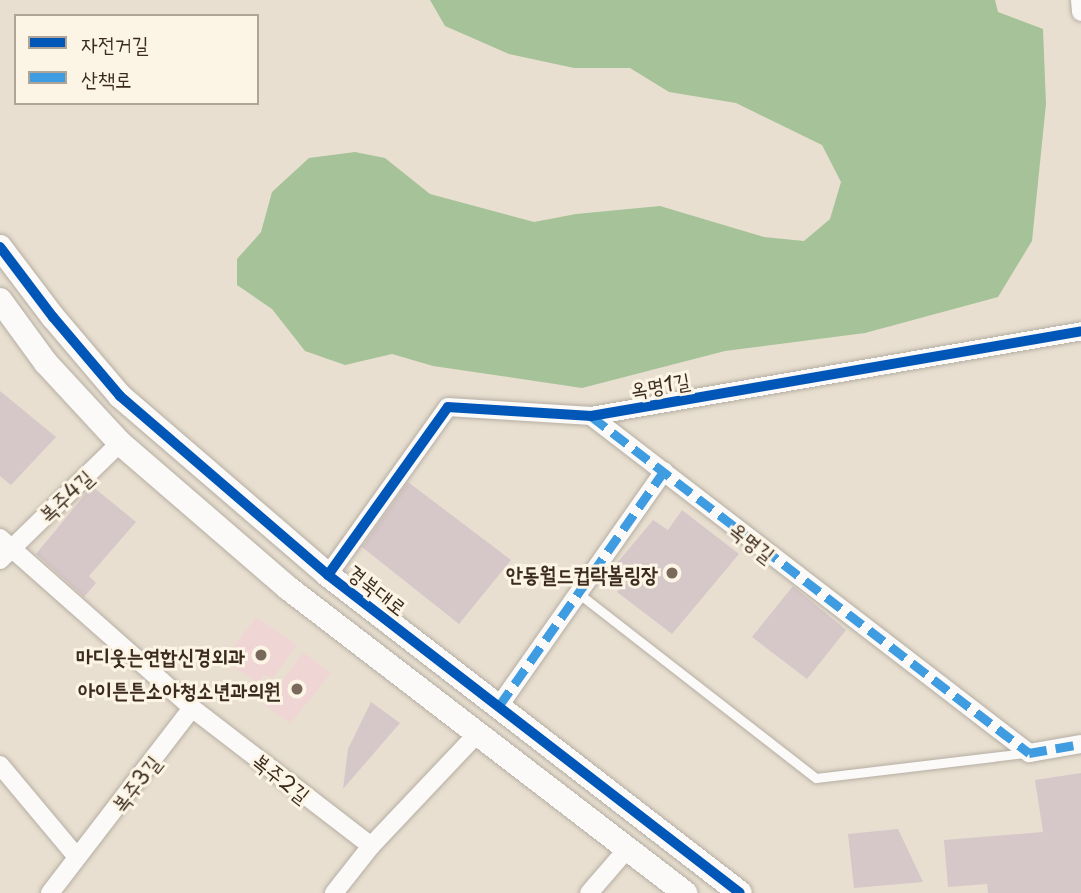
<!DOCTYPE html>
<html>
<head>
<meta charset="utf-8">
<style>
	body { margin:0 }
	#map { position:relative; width:1081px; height:893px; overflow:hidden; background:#e8dfd0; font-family:"Playpen Sans","Poor Story",sans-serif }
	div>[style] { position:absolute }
	.built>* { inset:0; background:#efd6d5 }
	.forest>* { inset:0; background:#a6c298 }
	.building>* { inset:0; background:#d6c7c9 }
	.roads { filter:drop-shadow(0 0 2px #b5aea3) drop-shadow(0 0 2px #b5aea3) }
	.lane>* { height:9px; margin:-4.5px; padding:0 4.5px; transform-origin:4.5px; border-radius:4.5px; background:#fcfaf8 }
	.street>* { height:18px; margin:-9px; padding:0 9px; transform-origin:9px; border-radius:9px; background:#fcfaf8 }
	.secondary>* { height:24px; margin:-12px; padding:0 12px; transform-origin:12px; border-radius:12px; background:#fcfaf8 }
	.quiet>* { height:9px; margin-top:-4.5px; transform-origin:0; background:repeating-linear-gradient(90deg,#3f9ce0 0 18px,transparent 0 27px) }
	.cycleway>* { height:10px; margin:-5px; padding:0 5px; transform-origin:5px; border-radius:5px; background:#0057b8 }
	.dots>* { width:19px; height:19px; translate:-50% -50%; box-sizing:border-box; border:4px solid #fcf5e5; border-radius:50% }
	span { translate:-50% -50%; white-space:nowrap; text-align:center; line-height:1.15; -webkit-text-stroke:6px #fcf5e5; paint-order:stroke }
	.street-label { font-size:21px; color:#3b2a1e }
	.poi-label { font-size:21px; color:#3b2a1e; font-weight:700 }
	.right { translate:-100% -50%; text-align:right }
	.legend { position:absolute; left:14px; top:14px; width:245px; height:91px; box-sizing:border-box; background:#fcf5e5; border:2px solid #afa495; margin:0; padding:9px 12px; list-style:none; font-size:21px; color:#3b2a1e }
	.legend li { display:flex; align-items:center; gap:14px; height:35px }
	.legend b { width:35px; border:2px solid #afa495 }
</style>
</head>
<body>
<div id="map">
	<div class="built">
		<i style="clip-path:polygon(256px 617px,297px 645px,273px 678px,264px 675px,259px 684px,233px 667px,231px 650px)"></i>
		<i style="clip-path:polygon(303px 652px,331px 673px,291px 723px,264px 705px)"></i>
	</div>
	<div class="forest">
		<i style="clip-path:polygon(430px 0,995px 0,998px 12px,1043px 29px,1046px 104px,1032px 241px,998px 297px,865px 333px,725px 351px,582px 388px,433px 366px,392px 354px,345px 365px,305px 351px,272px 309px,237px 285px,237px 259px,261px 232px,272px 192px,309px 158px,355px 152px,385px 158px,430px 194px,534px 222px,576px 214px,660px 206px,764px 237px,804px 241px,830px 219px,841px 182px,822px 145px,736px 103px,669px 92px,630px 68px,574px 68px,509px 54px,445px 26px)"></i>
	</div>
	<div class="building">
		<i style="clip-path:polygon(0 391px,56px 437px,11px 485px,0 476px)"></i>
		<i style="clip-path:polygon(408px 482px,511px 560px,459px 624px,362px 547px)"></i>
		<i style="clip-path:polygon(92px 486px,136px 522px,89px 576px,96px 583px,84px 597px,36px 554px)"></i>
		<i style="clip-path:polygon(682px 510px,739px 554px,672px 634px,617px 592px,628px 579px,613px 568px,653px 520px,668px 530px)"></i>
		<i style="clip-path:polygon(793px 586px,846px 630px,807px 679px,752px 637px)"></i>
		<i style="clip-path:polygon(371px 702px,400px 723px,343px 789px,348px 749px)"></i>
		<i style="clip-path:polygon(1081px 773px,1081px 893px,988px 893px,987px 884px,948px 887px,944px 840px,1043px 832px,1035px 780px)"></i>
		<i style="clip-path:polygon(898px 829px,923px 882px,854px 888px,848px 834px)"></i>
	</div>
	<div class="roads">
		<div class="lane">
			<i style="left:578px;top:593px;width:301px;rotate:37.9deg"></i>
			<i style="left:816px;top:778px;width:212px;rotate:-6.8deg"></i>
		</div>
		<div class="street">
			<i style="left:1080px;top:0;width:12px;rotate:85deg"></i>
			<i style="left:591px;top:416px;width:553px;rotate:37.57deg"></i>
			<i style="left:1029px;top:753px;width:53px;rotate:-9.8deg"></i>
			<i style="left:0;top:538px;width:256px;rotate:41.5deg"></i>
			<i style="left:192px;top:708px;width:226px;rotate:37.6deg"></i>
			<i style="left:0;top:560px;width:168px;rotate:-44.3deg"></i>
			<i style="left:328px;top:575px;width:206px;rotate:-54.5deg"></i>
			<i style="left:448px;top:407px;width:143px;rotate:3.6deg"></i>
			<i style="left:591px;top:416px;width:497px;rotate:-9.8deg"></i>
			<i style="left:499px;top:706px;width:287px;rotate:-54.9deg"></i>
			<i style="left:0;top:765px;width:120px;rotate:50.1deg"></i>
			<i style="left:50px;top:893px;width:233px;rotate:-52.5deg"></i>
			<i style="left:334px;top:893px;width:60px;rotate:-51.8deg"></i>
			<i style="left:371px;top:846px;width:154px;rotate:-46.6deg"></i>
			<i style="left:589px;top:893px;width:60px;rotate:-49.1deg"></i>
		</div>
		<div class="secondary">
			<i style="left:0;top:247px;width:88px;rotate:52.9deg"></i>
			<i style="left:53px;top:317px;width:104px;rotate:49.7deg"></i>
			<i style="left:120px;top:396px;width:274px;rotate:40.7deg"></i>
			<i style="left:328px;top:575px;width:520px;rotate:37.66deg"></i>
			<i style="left:0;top:300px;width:78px;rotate:53.9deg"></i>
			<i style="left:46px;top:363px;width:109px;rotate:47.2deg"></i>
			<i style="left:120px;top:443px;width:222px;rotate:40.8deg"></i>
			<i style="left:288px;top:588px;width:501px;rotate:37.53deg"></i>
		</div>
	</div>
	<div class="quiet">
		<i style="left:591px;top:416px;width:553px;rotate:37.57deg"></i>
		<i style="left:1029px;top:753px;width:53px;rotate:-9.8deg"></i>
		<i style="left:499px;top:706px;width:287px;rotate:-54.9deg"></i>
	</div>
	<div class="cycleway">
		<i style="left:0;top:247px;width:88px;rotate:52.9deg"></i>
		<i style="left:53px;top:317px;width:104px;rotate:49.7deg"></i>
		<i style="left:120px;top:396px;width:274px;rotate:40.7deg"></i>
		<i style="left:328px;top:575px;width:520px;rotate:37.66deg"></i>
		<i style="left:328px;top:575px;width:206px;rotate:-54.5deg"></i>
		<i style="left:448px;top:407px;width:143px;rotate:3.6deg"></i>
		<i style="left:591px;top:416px;width:497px;rotate:-9.8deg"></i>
	</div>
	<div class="dots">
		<i style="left:672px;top:573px;background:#78695c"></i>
		<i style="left:261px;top:655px;background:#78695c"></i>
		<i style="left:297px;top:689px;background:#78695c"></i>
	</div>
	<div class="street-label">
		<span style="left:660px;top:384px;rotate:-10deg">옥명1길</span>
		<span style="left:65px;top:495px;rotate:-43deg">복주4길</span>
		<span style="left:753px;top:541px;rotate:38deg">옥명길</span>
		<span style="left:378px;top:589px;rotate:38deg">경북대로</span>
		<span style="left:282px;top:777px;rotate:38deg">복주2길</span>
		<span style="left:135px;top:783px;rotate:-52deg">복주3길</span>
	</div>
	<div class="poi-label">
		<span class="right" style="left:658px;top:573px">안동월드컵락볼링장</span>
		<span class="right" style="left:245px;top:655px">마디웃는연합신경외과</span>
		<span class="right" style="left:281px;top:689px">아이튼튼소아청소년과의원</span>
	</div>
	<ul class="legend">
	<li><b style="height:9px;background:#0057b8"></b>자전거길</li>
	<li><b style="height:9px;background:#3f9ce0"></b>산책로</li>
	</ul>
</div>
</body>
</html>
